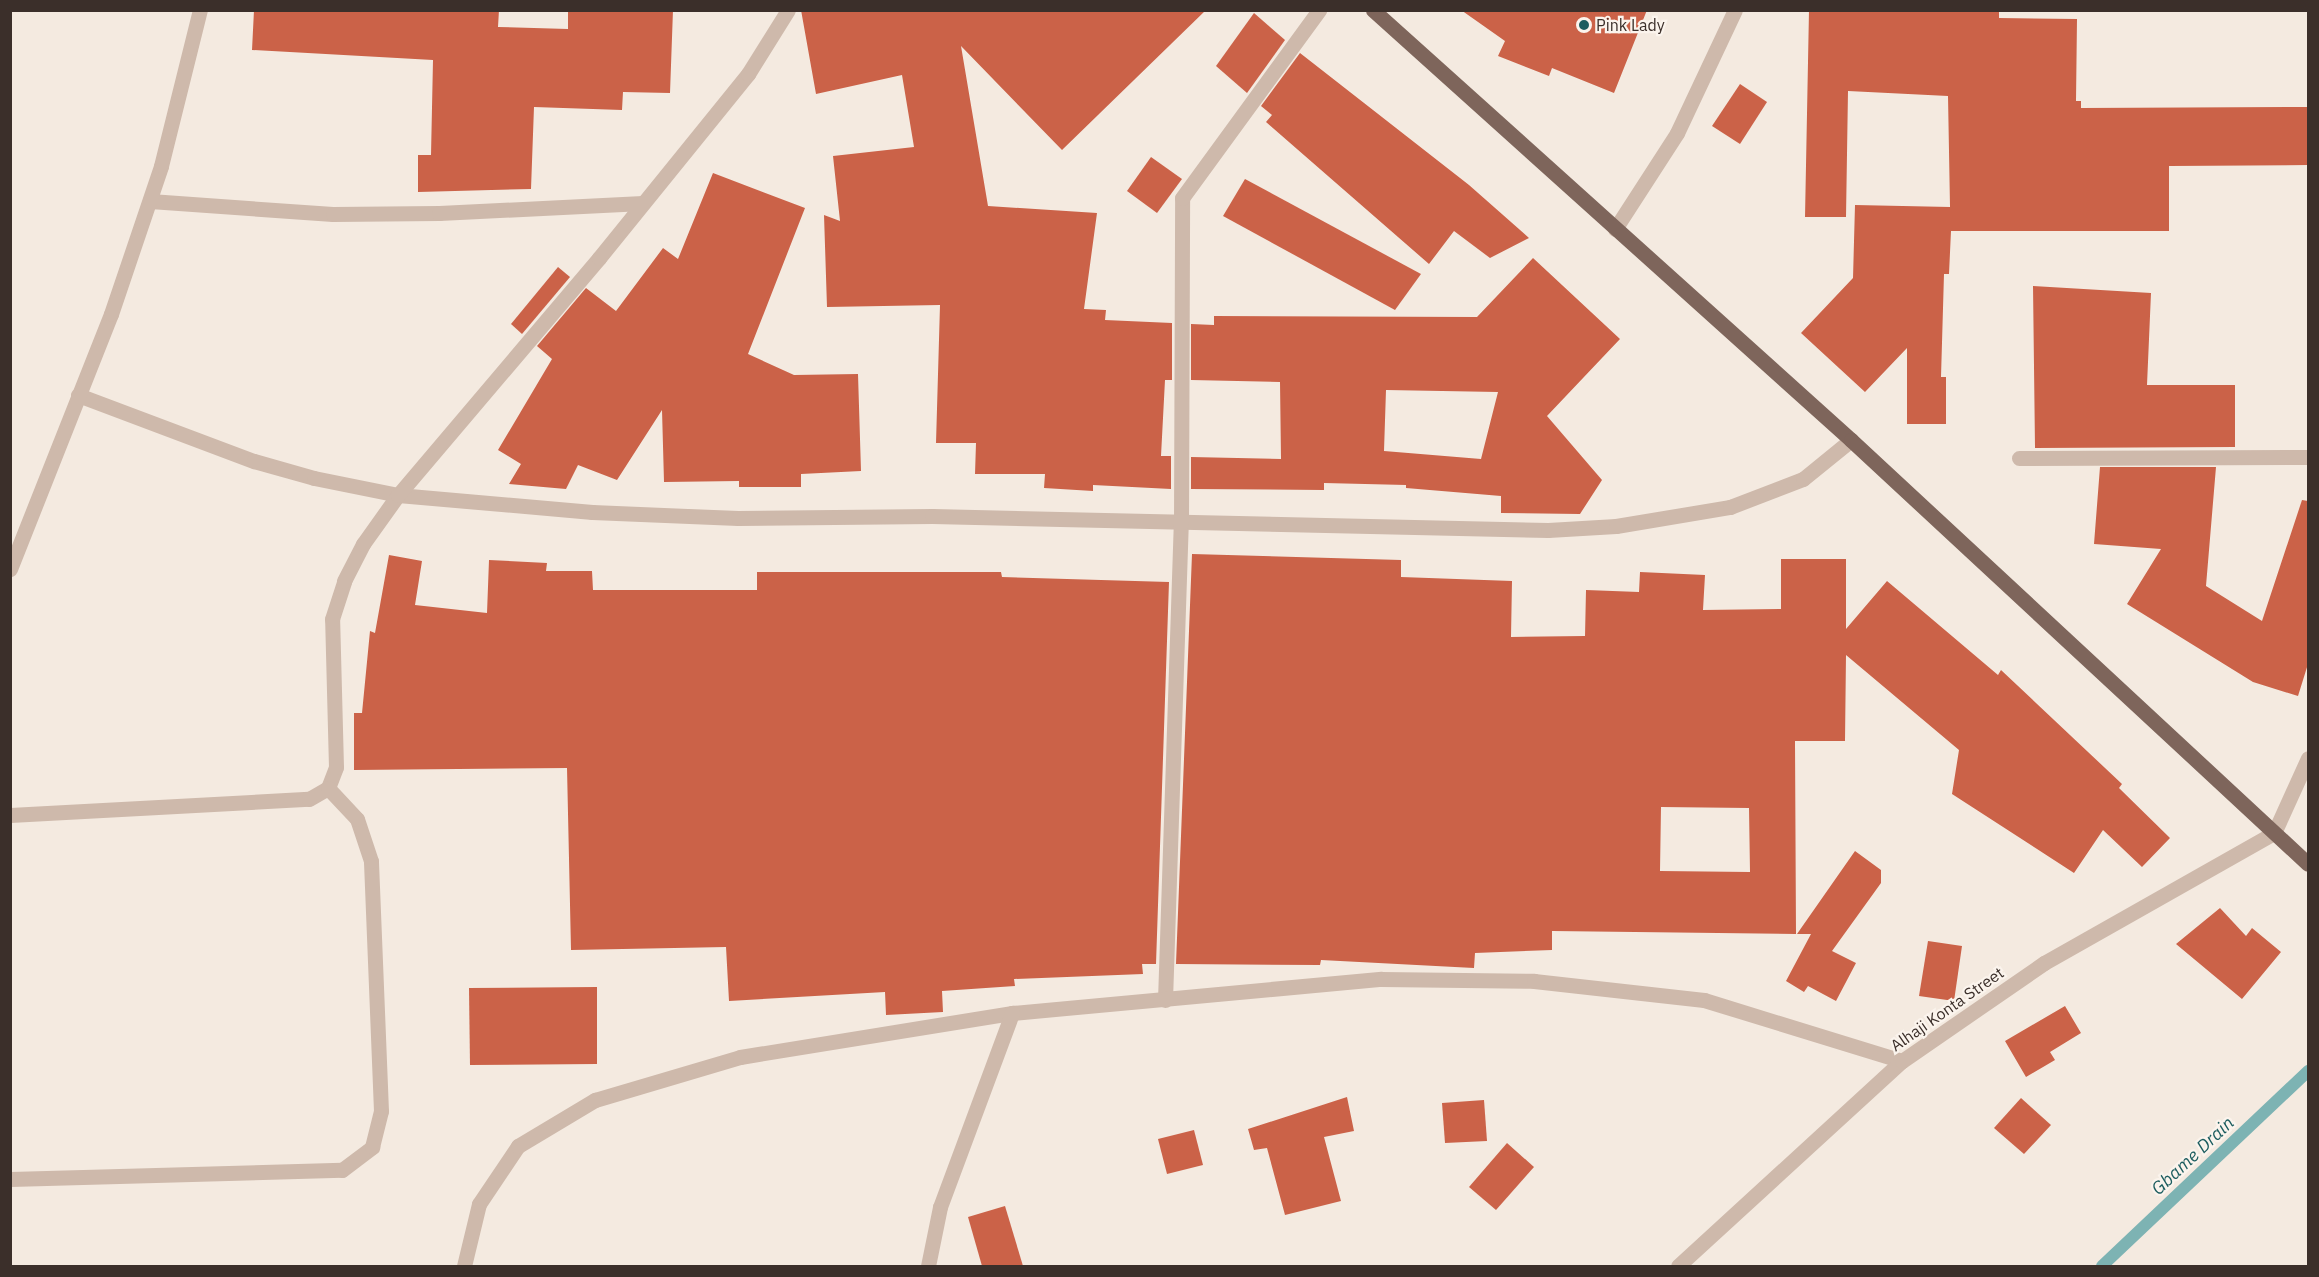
<!DOCTYPE html>
<html>
<head>
<meta charset="utf-8">
<style>
	body { margin:0 }
	#map { position:relative; width:2319px; height:1277px; overflow:hidden; background:#f4eae0; font-family:"IBM Plex Sans",sans-serif }
	div>[style] { position:absolute }
	.stream>* { height:12px; margin:-6px; padding:0 6px; transform-origin:6px; border-radius:6px; background:#7db3b3 }
	.building>* { inset:0; background:#cb6248 }
	.minor>* { height:15px; margin:-7.5px; padding:0 7.5px; transform-origin:7.5px; border-radius:7.5px; background:#ceb9ab }
	.major>* { height:15px; margin:-7.5px; padding:0 7.5px; transform-origin:7.5px; border-radius:7.5px; background:#7e655b }
	.dots>* { width:16px; height:16px; translate:-50% -50%; box-sizing:border-box; border:3px solid #fbf4ed; border-radius:50% }
	span { translate:-50% -50%; white-space:nowrap; text-align:center; line-height:1.15; -webkit-text-stroke:4.5px #fbf4ed; paint-order:stroke }
	.poi-label { font-size:16px; color:#3b2f2a }
	.left { translate:0 -50%; text-align:left }
	.street-label { font-size:16px; color:#3b2f2a }
	.water-label { font-size:18px; color:#1d5d5f; font-style:italic }
	.frame { position:absolute; inset:0; border:12px solid #3b2f2a; pointer-events:none }
</style>
</head>
<body>
<div id="map">
	<div class="stream">
		<i style="left:2102px;top:1266px;width:284px;rotate:-43.4deg"></i>
	</div>
	<div class="building">
		<i style="clip-path:polygon(254px 10px,499px 10px,498px 27px,568px 29px,568px 10px,673px 10px,670px 93px,623px 92px,622px 110px,534px 107px,531px 189px,418px 192px,418px 155px,431px 155px,433px 60px,252px 50px)"></i>
		<i style="clip-path:polygon(801px 10px,1206px 10px,1062px 150px,961px 46px,988px 206px,1097px 213px,1084px 309px,1106px 310px,1105px 320px,1172px 323px,1172px 380px,1165px 380px,1161px 456px,1171px 456px,1171px 489px,1093px 485px,1093px 491px,1044px 488px,1045px 474px,975px 474px,976px 443px,936px 443px,940px 305px,827px 307px,824px 215px,840px 221px,833px 156px,914px 147px,902px 75px,816px 94px)"></i>
		<i style="clip-path:polygon(1461px 10px,1647px 10px,1614px 93px,1552px 68px,1549px 76px,1498px 56px,1505px 41px)"></i>
		<i style="clip-path:polygon(1809px 10px,1999px 10px,1999px 18px,2077px 19px,2076px 101px,2081px 101px,2081px 108px,2308px 107px,2308px 165px,2169px 166px,2169px 231px,1951px 231px,1949px 274px,1944px 274px,1941px 377px,1946px 377px,1946px 424px,1907px 424px,1907px 348px,1865px 392px,1801px 333px,1853px 278px,1855px 205px,1950px 207px,1948px 96px,1848px 91px,1846px 217px,1805px 217px)"></i>
		<i style="clip-path:polygon(1254px 13px,1285px 40px,1247px 93px,1216px 66px)"></i>
		<i style="clip-path:polygon(1300px 53px,1469px 185px,1529px 238px,1490px 258px,1454px 231px,1429px 264px,1266px 122px,1272px 115px,1261px 106px)"></i>
		<i style="clip-path:polygon(1740px 84px,1767px 102px,1740px 144px,1712px 126px)"></i>
		<i style="clip-path:polygon(1151px 157px,1182px 179px,1157px 213px,1127px 191px)"></i>
		<i style="clip-path:polygon(713px 173px,805px 208px,748px 354px,794px 375px,858px 374px,861px 471px,801px 474px,801px 487px,739px 487px,739px 481px,664px 482px,662px 410px,617px 480px,578px 465px,566px 489px,509px 484px,521px 464px,498px 450px,552px 359px,537px 346px,586px 288px,616px 311px,663px 248px,678px 259px)"></i>
		<i style="clip-path:polygon(1245px 179px,1421px 274px,1395px 310px,1223px 216px)"></i>
		<i style="clip-path:polygon(evenodd,1533px 258px,1620px 339px,1547px 416px,1602px 480px,1580px 514px,1501px 513px,1501px 496px,1406px 488px,1406px 485px,1324px 483px,1324px 490px,1191px 489px,1191px 457px,1281px 459px,1280px 382px,1191px 380px,1191px 324px,1214px 325px,1214px 316px,1477px 317px,1533px 258px,1386px 390px,1498px 392px,1481px 459px,1384px 451px,1386px 390px)"></i>
		<i style="clip-path:polygon(558px 267px,570px 277px,522px 334px,511px 324px)"></i>
		<i style="clip-path:polygon(2033px 286px,2151px 293px,2147px 385px,2235px 385px,2235px 447px,2035px 448px)"></i>
		<i style="clip-path:polygon(2100px 467px,2216px 467px,2206px 586px,2262px 621px,2302px 500px,2308px 501px,2308px 664px,2298px 696px,2253px 682px,2127px 604px,2161px 549px,2094px 544px)"></i>
		<i style="clip-path:polygon(evenodd,1192px 554px,1401px 560px,1401px 577px,1512px 581px,1511px 637px,1585px 636px,1586px 590px,1639px 592px,1640px 572px,1705px 575px,1703px 610px,1781px 609px,1781px 559px,1846px 559px,1846px 629px,1887px 581px,1998px 675px,2001px 670px,2122px 784px,2119px 788px,2170px 838px,2142px 867px,2103px 830px,2074px 873px,1952px 794px,1959px 750px,1846px 655px,1845px 741px,1795px 741px,1796px 934px,1552px 931px,1552px 950px,1475px 953px,1474px 968px,1321px 960px,1320px 965px,1176px 964px,1192px 554px,1661px 807px,1749px 808px,1750px 872px,1660px 871px,1661px 807px)"></i>
		<i style="clip-path:polygon(389px 555px,422px 561px,415px 605px,487px 613px,489px 560px,547px 563px,546px 571px,592px 571px,593px 590px,757px 590px,757px 572px,1001px 572px,1002px 577px,1169px 582px,1156px 964px,1142px 964px,1143px 974px,1014px 979px,1015px 986px,942px 991px,943px 1012px,886px 1015px,885px 992px,729px 1001px,726px 947px,571px 950px,567px 768px,354px 770px,354px 713px,362px 713px,370px 631px,375px 633px)"></i>
		<i style="clip-path:polygon(1855px 851px,1881px 870px,1881px 883px,1832px 951px,1856px 963px,1836px 1001px,1808px 986px,1804px 992px,1786px 981px,1811px 934px,1797px 934px)"></i>
		<i style="clip-path:polygon(2220px 908px,2246px 936px,2252px 928px,2281px 952px,2242px 999px,2176px 944px)"></i>
		<i style="clip-path:polygon(1928px 941px,1962px 946px,1954px 1001px,1919px 996px)"></i>
		<i style="clip-path:polygon(597px 987px,597px 1064px,470px 1065px,469px 988px)"></i>
		<i style="clip-path:polygon(2065px 1006px,2081px 1033px,2050px 1052px,2055px 1060px,2026px 1077px,2005px 1041px)"></i>
		<i style="clip-path:polygon(1347px 1097px,1354px 1131px,1324px 1137px,1341px 1201px,1285px 1215px,1267px 1148px,1254px 1150px,1248px 1129px)"></i>
		<i style="clip-path:polygon(2021px 1098px,2051px 1125px,2024px 1154px,1994px 1128px)"></i>
		<i style="clip-path:polygon(1484px 1100px,1487px 1141px,1445px 1143px,1442px 1103px)"></i>
		<i style="clip-path:polygon(1194px 1130px,1203px 1165px,1167px 1174px,1158px 1139px)"></i>
		<i style="clip-path:polygon(1507px 1143px,1534px 1167px,1496px 1210px,1469px 1187px)"></i>
		<i style="clip-path:polygon(1005px 1206px,1023px 1266px,982px 1266px,968px 1217px)"></i>
	</div>
	<div class="minor">
		<i style="left:150px;top:201px;width:183px;rotate:4.1deg"></i>
		<i style="left:333px;top:214px;width:106px;rotate:-0.5deg"></i>
		<i style="left:439px;top:213px;width:204px;rotate:-2.8deg"></i>
		<i style="left:1615px;top:229px;width:114px;rotate:-57.1deg"></i>
		<i style="left:1677px;top:133px;width:136px;rotate:-64.8deg"></i>
		<i style="left:78px;top:395px;width:188px;rotate:20.6deg"></i>
		<i style="left:254px;top:461px;width:62px;rotate:15.8deg"></i>
		<i style="left:314px;top:478px;width:86px;rotate:11.4deg"></i>
		<i style="left:398px;top:495px;width:195px;rotate:5deg"></i>
		<i style="left:592px;top:512px;width:146px;rotate:2.4deg"></i>
		<i style="left:738px;top:518px;width:194px;rotate:-0.6deg"></i>
		<i style="left:932px;top:516px;width:616px;rotate:1.3deg"></i>
		<i style="left:1548px;top:530px;width:68px;rotate:-3.4deg"></i>
		<i style="left:1616px;top:526px;width:116px;rotate:-9.5deg"></i>
		<i style="left:1730px;top:507px;width:78px;rotate:-21deg"></i>
		<i style="left:1803px;top:479px;width:62px;rotate:-39.1deg"></i>
		<i style="left:2019px;top:458px;width:289px;rotate:-0.2deg"></i>
		<i style="left:10px;top:569px;width:274px;rotate:-68.4deg"></i>
		<i style="left:111px;top:314px;width:156px;rotate:-71.3deg"></i>
		<i style="left:161px;top:166px;width:161px;rotate:-76deg"></i>
		<i style="left:10px;top:815px;width:299px;rotate:-3.1deg"></i>
		<i style="left:309px;top:799px;width:22px;rotate:-30deg"></i>
		<i style="left:328px;top:788px;width:22px;rotate:-69deg"></i>
		<i style="left:336px;top:767px;width:148px;rotate:-91.5deg"></i>
		<i style="left:332px;top:619px;width:40px;rotate:-72deg"></i>
		<i style="left:344px;top:581px;width:42px;rotate:-62.8deg"></i>
		<i style="left:363px;top:544px;width:60px;rotate:-54.5deg"></i>
		<i style="left:398px;top:495px;width:311px;rotate:-49.7deg"></i>
		<i style="left:599px;top:258px;width:237px;rotate:-51deg"></i>
		<i style="left:748px;top:74px;width:75px;rotate:-58deg"></i>
		<i style="left:1165px;top:1000px;width:477px;rotate:-88.1deg"></i>
		<i style="left:1181px;top:523px;width:325px;rotate:-89.8deg"></i>
		<i style="left:1182px;top:198px;width:233px;rotate:-53.9deg"></i>
		<i style="left:10px;top:1179px;width:332px;rotate:-1.6deg"></i>
		<i style="left:342px;top:1170px;width:38px;rotate:-37deg"></i>
		<i style="left:372px;top:1147px;width:37px;rotate:-76deg"></i>
		<i style="left:381px;top:1111px;width:250px;rotate:-92.3deg"></i>
		<i style="left:371px;top:861px;width:44px;rotate:-108.4deg"></i>
		<i style="left:357px;top:819px;width:42px;rotate:-133.1deg"></i>
		<i style="left:464px;top:1266px;width:64px;rotate:-76.4deg"></i>
		<i style="left:479px;top:1204px;width:70px;rotate:-56.1deg"></i>
		<i style="left:518px;top:1146px;width:90px;rotate:-30.9deg"></i>
		<i style="left:595px;top:1100px;width:151px;rotate:-16.5deg"></i>
		<i style="left:740px;top:1057px;width:276px;rotate:-9.2deg"></i>
		<i style="left:1012px;top:1013px;width:371px;rotate:-5.3deg"></i>
		<i style="left:1381px;top:979px;width:153px;rotate:0.7deg"></i>
		<i style="left:1534px;top:981px;width:171px;rotate:6.4deg"></i>
		<i style="left:1704px;top:1000px;width:207px;rotate:17.1deg"></i>
		<i style="left:928px;top:1266px;width:60px;rotate:-78.5deg"></i>
		<i style="left:940px;top:1207px;width:207px;rotate:-69.6deg"></i>
		<i style="left:1678px;top:1266px;width:304px;rotate:-42.5deg"></i>
		<i style="left:1902px;top:1061px;width:173px;rotate:-34.6deg"></i>
		<i style="left:2044px;top:963px;width:264px;rotate:-29.5deg"></i>
		<i style="left:2274px;top:833px;width:82px;rotate:-65.6deg"></i>
	</div>
	<div class="major">
		<i style="left:1373px;top:10px;width:643px;rotate:41.97deg"></i>
		<i style="left:1851px;top:440px;width:623px;rotate:42.85deg"></i>
	</div>
	<div class="dots">
		<i style="left:1584px;top:25px;background:#1d5d5f"></i>
	</div>
	<div class="poi-label">
		<span class="left" style="left:1596px;top:25px">Pink Lady</span>
	</div>
	<div class="street-label">
		<span style="left:1947px;top:1009px;rotate:-35deg">Alhaji Konta Street</span>
	</div>
	<div class="water-label">
		<span style="left:2193px;top:1156px;rotate:-43deg">Gbame Drain</span>
	</div>
	<div class="frame"></div>
</div>
</body>
</html>
